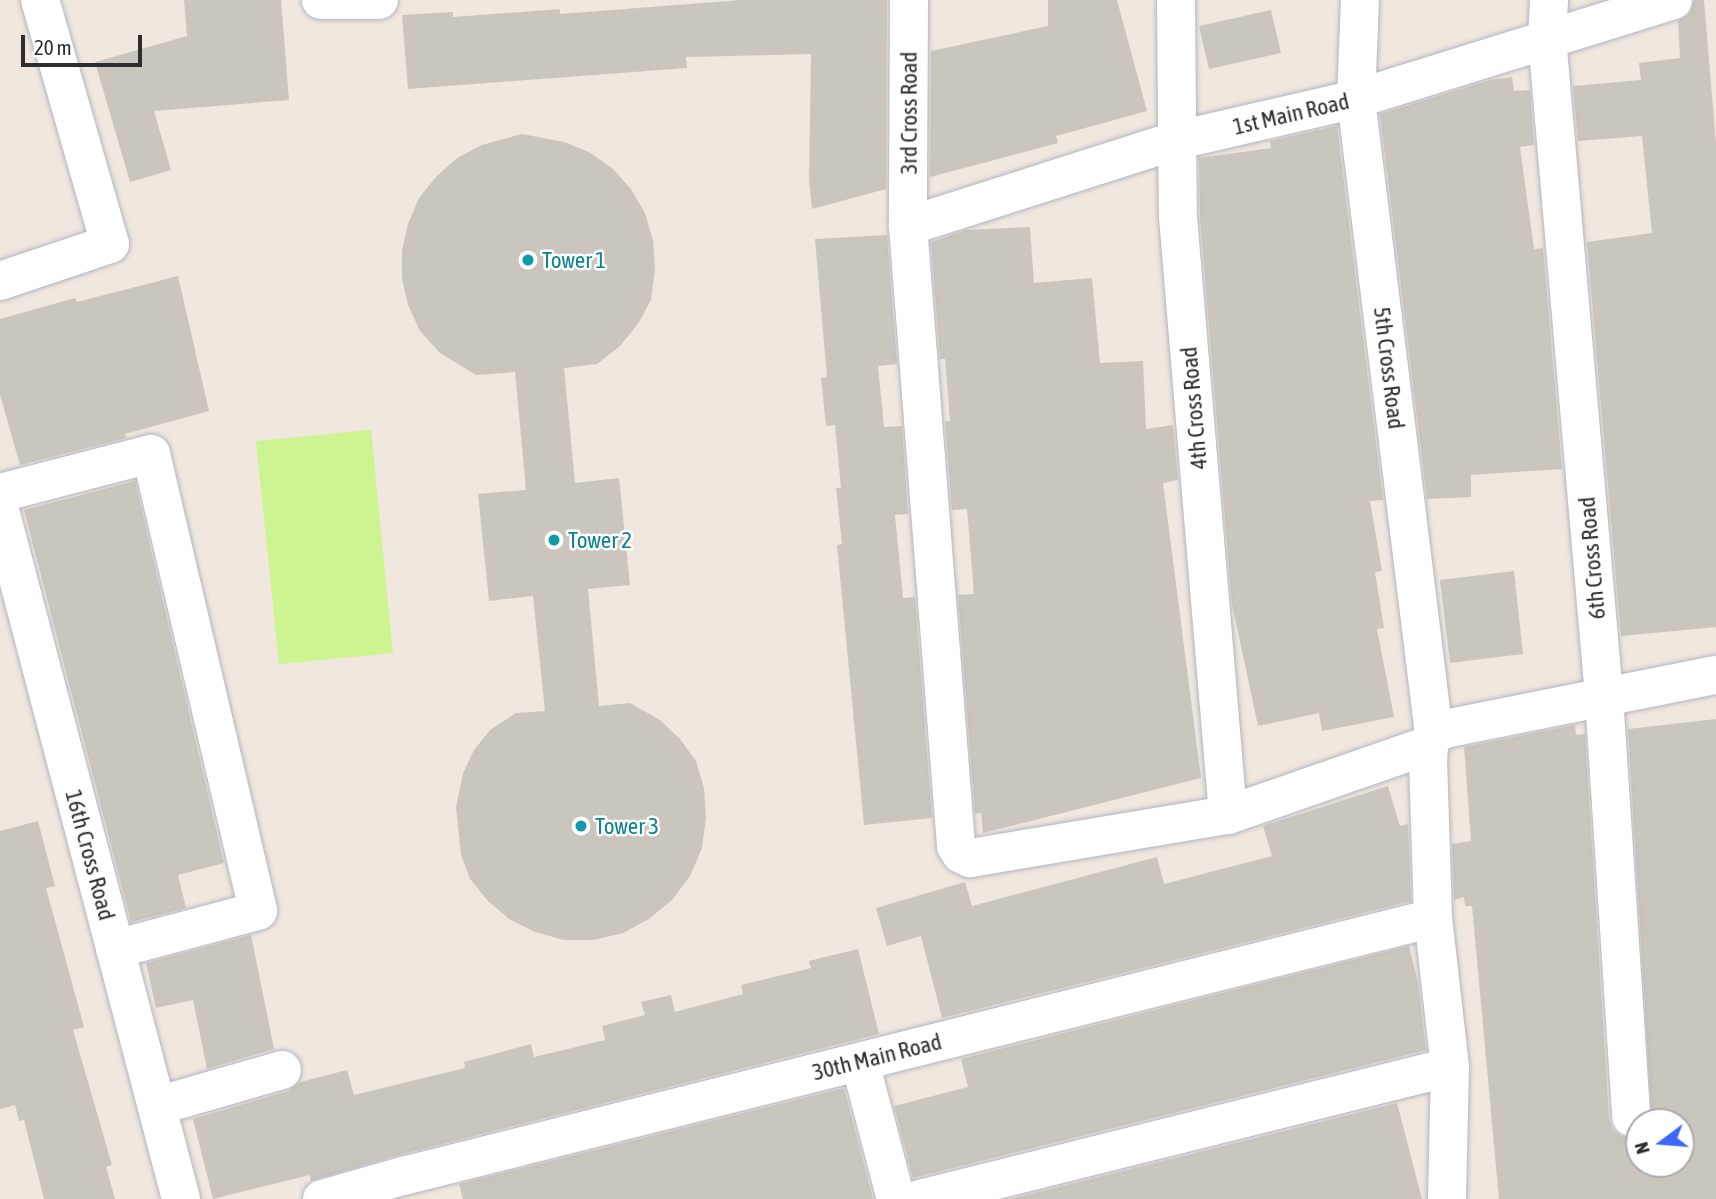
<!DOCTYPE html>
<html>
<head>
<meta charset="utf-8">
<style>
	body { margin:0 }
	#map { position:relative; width:1716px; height:1199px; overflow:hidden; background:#f0e7de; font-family:"Asap Condensed",sans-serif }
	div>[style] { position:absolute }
	.pitch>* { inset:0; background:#cef391 }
	.building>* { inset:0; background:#cbc6bd }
	.roads { filter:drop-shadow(0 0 2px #b2b6c2) drop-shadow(0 0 2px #b2b6c2) }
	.minor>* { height:38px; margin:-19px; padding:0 19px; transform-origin:19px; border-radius:19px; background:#fff }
	.dots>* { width:19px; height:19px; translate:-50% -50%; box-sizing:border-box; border:4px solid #fff; border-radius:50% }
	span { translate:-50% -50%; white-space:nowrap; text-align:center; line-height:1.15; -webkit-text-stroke:5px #fff; paint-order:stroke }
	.street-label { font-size:23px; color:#2d2d2d }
	.culture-label { font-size:23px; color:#0d838f }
	.left { translate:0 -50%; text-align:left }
	.north { position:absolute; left:1625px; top:1108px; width:70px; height:70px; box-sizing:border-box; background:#fff; border:2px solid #ababab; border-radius:50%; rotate:254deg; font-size:19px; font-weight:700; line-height:28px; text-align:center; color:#2d2d2d }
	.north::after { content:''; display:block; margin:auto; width:24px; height:32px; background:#3c68ff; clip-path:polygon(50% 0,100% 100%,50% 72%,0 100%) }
	.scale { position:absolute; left:21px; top:35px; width:121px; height:32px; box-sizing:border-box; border:4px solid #2d2d2d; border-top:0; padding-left:9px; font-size:21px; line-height:24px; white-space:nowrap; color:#2d2d2d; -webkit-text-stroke:5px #fff; paint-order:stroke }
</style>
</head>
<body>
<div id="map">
	<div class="pitch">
		<i style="clip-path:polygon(371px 430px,393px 653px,279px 664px,256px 441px)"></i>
	</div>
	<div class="building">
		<i style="clip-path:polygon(184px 0,281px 0,289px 100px,154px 111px,171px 170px,130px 182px,95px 62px,187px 36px)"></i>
		<i style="clip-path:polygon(741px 0,887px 0,886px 189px,812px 209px,809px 179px,811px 54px,686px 57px,687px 68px,408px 89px,402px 15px,453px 12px,453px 17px,560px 9px,560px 14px)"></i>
		<i style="clip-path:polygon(1048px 0,1117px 0,1147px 111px,1056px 136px,1058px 143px,930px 177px,931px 51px,1048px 26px)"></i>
		<i style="clip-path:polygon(1694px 0,1704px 0,1716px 144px,1716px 627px,1621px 636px,1587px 242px,1652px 233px,1642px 136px,1578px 141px,1573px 86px,1641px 80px,1639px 63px,1680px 58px,1678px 21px,1689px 14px)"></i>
		<i style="clip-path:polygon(1271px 10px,1281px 53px,1209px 69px,1199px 26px)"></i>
		<i style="clip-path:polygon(1512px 77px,1514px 91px,1530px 90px,1534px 145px,1520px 147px,1534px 249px,1543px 248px,1562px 469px,1471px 475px,1471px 497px,1427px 499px,1380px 114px,1490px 80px)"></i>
		<i style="clip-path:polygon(1337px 126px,1383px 500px,1370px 501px,1382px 571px,1375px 572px,1384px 628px,1377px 629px,1394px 717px,1322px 731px,1319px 713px,1258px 726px,1232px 604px,1200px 216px,1199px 158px,1271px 148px,1270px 141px)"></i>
		<i style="clip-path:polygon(522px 134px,564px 142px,589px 152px,612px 168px,631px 189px,645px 213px,653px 240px,655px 270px,651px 300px,638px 324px,620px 346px,597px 364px,564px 368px,575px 483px,619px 478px,630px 585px,588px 589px,599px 706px,630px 703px,660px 720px,680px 739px,696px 761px,704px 788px,706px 818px,702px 848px,690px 876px,672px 900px,649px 919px,623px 933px,594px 940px,564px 940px,535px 932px,509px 919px,488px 901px,470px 879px,461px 855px,456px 807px,463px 773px,474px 750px,490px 730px,516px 713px,545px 711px,533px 596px,489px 601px,478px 494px,526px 490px,515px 372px,476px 375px,440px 353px,420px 331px,408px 305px,402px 279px,402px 251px,408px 224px,419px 198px,436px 177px,457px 158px,482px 145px)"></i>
		<i style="clip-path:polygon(1030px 227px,1034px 283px,1092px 278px,1100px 363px,1143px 361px,1146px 429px,1173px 425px,1178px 480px,1163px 483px,1201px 778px,983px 833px,981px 813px,975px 814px,958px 595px,974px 594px,967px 509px,952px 510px,945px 422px,950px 421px,945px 359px,940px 359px,931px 242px,966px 230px)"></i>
		<i style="clip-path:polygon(887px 235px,897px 364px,878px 366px,884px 427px,902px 426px,908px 514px,895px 515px,903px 598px,915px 597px,932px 818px,864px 825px,837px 545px,842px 544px,836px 488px,841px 488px,835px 425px,826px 426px,821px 378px,827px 377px,815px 239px)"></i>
		<i style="clip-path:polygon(178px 276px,209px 411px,125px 434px,126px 438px,20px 465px,0 395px,0 319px,75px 298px,77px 302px)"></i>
		<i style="clip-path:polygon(135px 481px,224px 863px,178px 875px,186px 908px,131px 922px,24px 510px)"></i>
		<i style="clip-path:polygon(1514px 571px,1523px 654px,1450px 663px,1440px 580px)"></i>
		<i style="clip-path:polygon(1716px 719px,1716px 1199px,1499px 1199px,1472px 906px,1465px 906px,1464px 897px,1454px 900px,1452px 844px,1471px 841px,1464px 747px,1575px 725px,1576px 735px,1585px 734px,1609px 1119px,1613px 1130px,1621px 1136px,1639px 1137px,1639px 1164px,1681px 1164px,1681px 1122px,1652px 1122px,1628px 729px)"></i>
		<i style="clip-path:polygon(1388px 786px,1400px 826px,1408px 824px,1411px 901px,942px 1018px,921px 936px,887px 946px,876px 908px,965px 882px,972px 906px,1157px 857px,1164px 884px,1272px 856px,1263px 826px)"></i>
		<i style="clip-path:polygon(38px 821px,55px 886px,46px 888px,84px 1027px,73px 1030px,112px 1165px,106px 1167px,115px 1199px,44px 1199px,24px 1120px,19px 1121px,15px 1105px,0 1109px,0 831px)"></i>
		<i style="clip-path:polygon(251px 935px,274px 1049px,207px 1069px,193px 1000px,156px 1008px,146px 963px)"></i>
		<i style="clip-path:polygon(1409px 946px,1418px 982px,1426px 1050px,913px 1178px,894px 1106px,968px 1087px,961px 1059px)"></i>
		<i style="clip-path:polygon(858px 949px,879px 1034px,398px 1155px,311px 1181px,310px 1175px,213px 1199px,193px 1119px,288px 1091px,300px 1082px,347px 1070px,354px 1095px,465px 1068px,464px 1062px,531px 1044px,534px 1057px,605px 1040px,602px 1026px,645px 1015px,641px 1002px,671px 995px,675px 1012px,743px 994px,741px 985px,811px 968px,809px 961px)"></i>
		<i style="clip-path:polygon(844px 1088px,873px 1199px,463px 1199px,459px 1184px)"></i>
		<i style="clip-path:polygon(1397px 1103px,1422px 1199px,1011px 1199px)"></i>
	</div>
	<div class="roads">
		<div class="minor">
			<i style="left:321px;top:0;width:58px"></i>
			<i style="left:909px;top:0;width:226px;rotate:90.3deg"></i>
			<i style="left:908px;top:226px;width:622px;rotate:85.57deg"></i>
			<i style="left:956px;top:846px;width:9px;rotate:58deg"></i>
			<i style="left:961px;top:854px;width:10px;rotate:24deg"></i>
			<i style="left:970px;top:858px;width:262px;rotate:-9.5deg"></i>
			<i style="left:1228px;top:815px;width:213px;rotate:-19.2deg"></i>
			<i style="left:1176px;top:0;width:217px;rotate:89.5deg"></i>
			<i style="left:1178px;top:217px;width:600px;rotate:85.22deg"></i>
			<i style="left:1360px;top:0;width:99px;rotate:92.3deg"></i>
			<i style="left:1356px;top:99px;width:640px;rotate:83deg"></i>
			<i style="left:1549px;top:0;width:38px;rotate:93deg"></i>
			<i style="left:1547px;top:38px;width:660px;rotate:85.05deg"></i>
			<i style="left:1604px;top:696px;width:422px;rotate:86.3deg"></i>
			<i style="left:908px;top:226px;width:279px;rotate:-17.7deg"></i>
			<i style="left:1174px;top:141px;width:187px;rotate:-13deg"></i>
			<i style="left:1356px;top:99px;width:332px;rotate:-17.3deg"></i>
			<i style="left:0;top:281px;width:116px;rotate:-18.6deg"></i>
			<i style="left:110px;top:244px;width:254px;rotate:-106deg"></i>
			<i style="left:0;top:493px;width:156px;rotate:-14.5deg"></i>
			<i style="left:151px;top:454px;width:469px;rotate:76.8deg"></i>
			<i style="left:258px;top:911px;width:148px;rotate:165.1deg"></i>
			<i style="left:0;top:510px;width:712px;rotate:75.28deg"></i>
			<i style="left:860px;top:1062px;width:142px;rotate:75.3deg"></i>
			<i style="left:157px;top:1106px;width:130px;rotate:-16.1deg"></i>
			<i style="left:322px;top:1199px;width:84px;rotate:-15.9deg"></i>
			<i style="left:403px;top:1176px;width:1062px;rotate:-14.06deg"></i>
			<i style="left:920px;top:1199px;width:546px;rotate:-13.99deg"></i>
			<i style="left:1447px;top:1199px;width:132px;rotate:-88.7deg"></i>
			<i style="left:1450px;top:1067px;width:150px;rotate:-96.5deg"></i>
			<i style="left:1433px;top:918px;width:155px;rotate:-91.8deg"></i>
			<i style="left:1428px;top:763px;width:18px;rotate:-87deg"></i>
			<i style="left:1429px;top:745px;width:12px;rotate:-66deg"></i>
			<i style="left:1434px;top:734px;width:12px;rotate:-24deg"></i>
			<i style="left:1445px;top:729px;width:276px;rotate:-11.3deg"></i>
		</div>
	</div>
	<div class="dots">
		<i style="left:528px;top:260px;background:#0f9aa8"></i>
		<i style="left:554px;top:540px;background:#0f9aa8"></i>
		<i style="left:581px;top:826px;background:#0f9aa8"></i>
	</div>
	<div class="street-label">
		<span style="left:909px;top:113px;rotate:-90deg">3rd Cross Road</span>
		<span style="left:1291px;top:114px;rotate:-13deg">1st Main Road</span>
		<span style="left:1389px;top:368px;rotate:83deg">5th Cross Road</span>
		<span style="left:1194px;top:408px;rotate:-95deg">4th Cross Road</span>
		<span style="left:1592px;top:558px;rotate:-95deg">6th Cross Road</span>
		<span style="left:90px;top:855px;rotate:75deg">16th Cross Road</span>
		<span style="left:877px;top:1057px;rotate:-14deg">30th Main Road</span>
	</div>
	<div class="culture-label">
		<span class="left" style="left:542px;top:260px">Tower 1</span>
		<span class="left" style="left:568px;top:540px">Tower 2</span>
		<span class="left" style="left:595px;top:826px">Tower 3</span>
	</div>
	<div class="north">N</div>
	<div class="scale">20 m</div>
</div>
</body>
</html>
